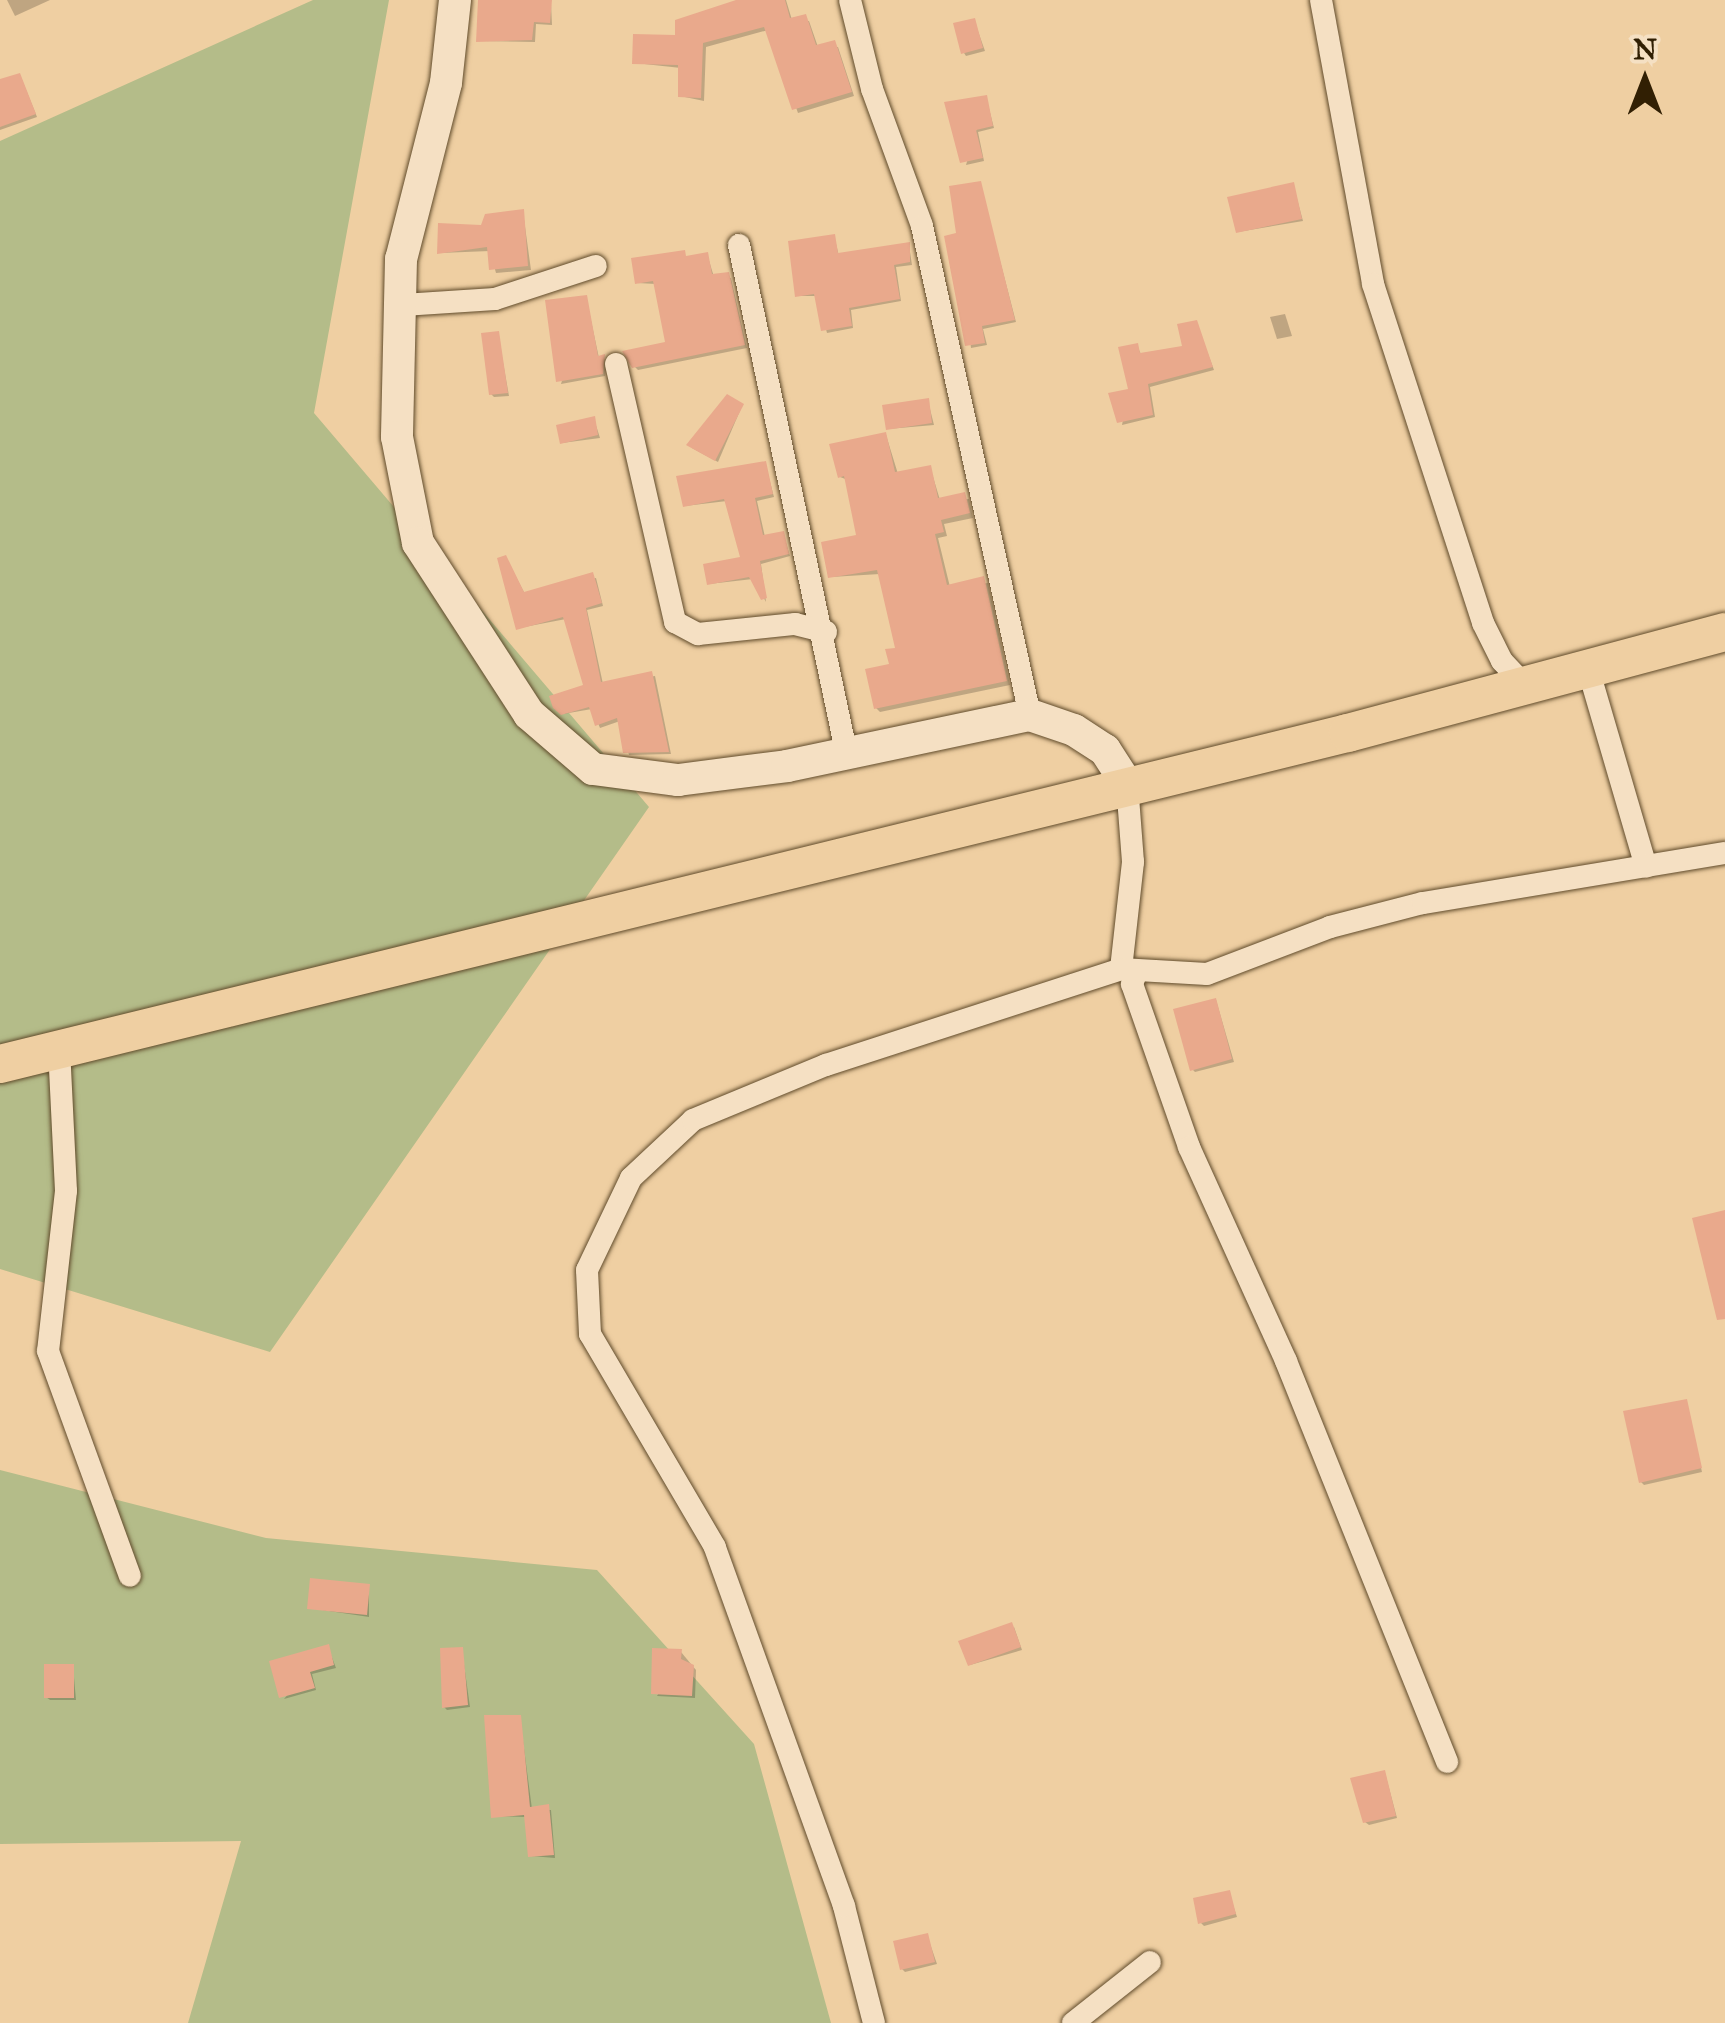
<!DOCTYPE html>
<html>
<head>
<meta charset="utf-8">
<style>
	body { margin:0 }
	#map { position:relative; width:1725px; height:2023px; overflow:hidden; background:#efcfa2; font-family:"IM FELL Great Primer",serif }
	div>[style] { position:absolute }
	.green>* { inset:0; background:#b4bc89 }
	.shadow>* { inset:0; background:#0003 }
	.building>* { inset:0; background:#e9a98c }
	.roads { filter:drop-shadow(0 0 2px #604b2b) drop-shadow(0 0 2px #604b2b) }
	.street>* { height:22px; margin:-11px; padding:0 11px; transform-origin:11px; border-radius:11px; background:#f5e0c3 }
	.secondary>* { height:32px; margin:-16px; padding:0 16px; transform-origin:16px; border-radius:16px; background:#f5e0c3 }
	.primary>* { height:38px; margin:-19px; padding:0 19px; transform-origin:19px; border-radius:19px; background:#efcfa2 }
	span { translate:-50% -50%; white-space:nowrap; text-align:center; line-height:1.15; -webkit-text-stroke:10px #f5e0c3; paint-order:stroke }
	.north { position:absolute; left:1595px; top:30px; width:100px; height:100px; -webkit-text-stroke:8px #f5e0c3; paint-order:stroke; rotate:0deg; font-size:28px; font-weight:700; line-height:40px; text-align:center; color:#311f03 }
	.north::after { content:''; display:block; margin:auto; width:35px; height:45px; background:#311f03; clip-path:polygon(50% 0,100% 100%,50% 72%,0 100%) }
</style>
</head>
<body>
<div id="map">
	<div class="green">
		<i style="clip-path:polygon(313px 0,389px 0,314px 413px,649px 807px,270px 1352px,0 1269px,0 141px)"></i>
		<i style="clip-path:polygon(0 1470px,266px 1538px,597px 1570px,754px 1744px,831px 2023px,188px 2023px,241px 1841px,0 1844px)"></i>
	</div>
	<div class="shadow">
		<i style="clip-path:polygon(7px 0,50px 0,15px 16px)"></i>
		<i style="clip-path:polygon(744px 0,786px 0,792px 20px,809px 21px,818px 47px,838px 47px,854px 96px,798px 113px,768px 30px,706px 47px,704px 101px,680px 96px,681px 68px,635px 63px)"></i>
		<i style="clip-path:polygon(551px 3px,552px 25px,536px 24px,535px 42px,479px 41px)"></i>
		<i style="clip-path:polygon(974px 20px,985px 51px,966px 56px,964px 53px)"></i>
		<i style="clip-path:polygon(20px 75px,37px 117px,0 130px,0 103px)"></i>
		<i style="clip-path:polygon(986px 97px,994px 128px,978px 132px,984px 161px,966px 165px)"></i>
		<i style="clip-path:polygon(980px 184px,1016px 322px,983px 329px,987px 345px,971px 348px,958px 235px)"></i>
		<i style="clip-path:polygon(1293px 184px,1303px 221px,1238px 232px)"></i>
		<i style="clip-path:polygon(523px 212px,531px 270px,496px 273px,490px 251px,440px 253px)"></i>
		<i style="clip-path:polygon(834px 236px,839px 256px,909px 245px,912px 265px,896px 267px,901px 301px,851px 310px,853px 328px,827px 333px,817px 296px,797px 296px)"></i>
		<i style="clip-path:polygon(707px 254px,714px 277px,731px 278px,747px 348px,638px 370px,634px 366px,668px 344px,656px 284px,637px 283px)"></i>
		<i style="clip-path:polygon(586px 297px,599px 358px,607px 360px,605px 376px,561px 384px)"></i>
		<i style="clip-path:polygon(1285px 314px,1292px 336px,1277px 339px,1270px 317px)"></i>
		<i style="clip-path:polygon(1196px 322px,1214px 370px,1150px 387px,1155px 417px,1122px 425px,1137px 346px,1142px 356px,1185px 348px)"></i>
		<i style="clip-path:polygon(498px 334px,509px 396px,494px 397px,491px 394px)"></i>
		<i style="clip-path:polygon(928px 401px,934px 425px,888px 429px)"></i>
		<i style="clip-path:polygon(742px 406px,718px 462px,692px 448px)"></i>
		<i style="clip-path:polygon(594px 419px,600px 438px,562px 443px)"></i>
		<i style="clip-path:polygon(886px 435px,898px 474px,930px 467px,940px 500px,969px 499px,973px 518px,944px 524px,947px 536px,938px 538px,950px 587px,988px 583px,1010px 685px,880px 712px,876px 708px,898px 650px,880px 574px,831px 577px,858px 537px,848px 480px,840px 477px)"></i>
		<i style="clip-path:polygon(765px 463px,774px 497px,757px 501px,765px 537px,783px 533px,790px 556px,761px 564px,766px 602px,753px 579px,709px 584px,743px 559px,727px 501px,685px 506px)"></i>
		<i style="clip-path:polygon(506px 558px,525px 594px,596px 578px,603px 606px,587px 610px,603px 684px,655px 676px,671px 754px,629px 755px,620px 721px,600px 728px,592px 709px,563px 714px,586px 686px,566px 619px,519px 628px)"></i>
		<i style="clip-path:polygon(1216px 1000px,1234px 1062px,1195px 1072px,1192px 1069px)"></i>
		<i style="clip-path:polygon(1686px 1401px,1702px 1472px,1644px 1485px,1641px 1482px)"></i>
		<i style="clip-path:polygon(369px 1586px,369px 1617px,309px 1608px)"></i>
		<i style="clip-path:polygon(1014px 1627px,1022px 1650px,970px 1665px)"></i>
		<i style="clip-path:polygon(328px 1647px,336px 1668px,312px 1674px,316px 1690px,284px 1699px)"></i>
		<i style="clip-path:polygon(462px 1650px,470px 1707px,447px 1710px,444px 1707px)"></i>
		<i style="clip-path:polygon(681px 1652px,696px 1670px,695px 1698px,657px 1696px)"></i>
		<i style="clip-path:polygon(73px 1666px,76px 1700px,50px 1700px,46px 1697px)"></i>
		<i style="clip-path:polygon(520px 1718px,532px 1809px,551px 1810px,555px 1858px,531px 1856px,527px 1817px,493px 1816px)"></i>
		<i style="clip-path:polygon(1385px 1773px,1397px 1818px,1369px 1825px,1365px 1822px)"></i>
		<i style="clip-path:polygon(1229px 1893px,1237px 1917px,1204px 1926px,1201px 1923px)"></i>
		<i style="clip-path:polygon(927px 1935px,937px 1964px,905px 1972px,902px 1969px)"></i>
	</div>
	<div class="building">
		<i style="clip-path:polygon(478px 0,552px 0,550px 23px,534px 22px,532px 40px,476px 42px)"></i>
		<i style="clip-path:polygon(736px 0,785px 0,790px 18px,806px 14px,816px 45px,835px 40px,852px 92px,792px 110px,764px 27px,703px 43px,701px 98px,678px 97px,678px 65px,632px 64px,633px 34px,675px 35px,675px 20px)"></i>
		<i style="clip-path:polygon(975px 18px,983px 48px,961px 54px,953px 23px)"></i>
		<i style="clip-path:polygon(20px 73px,36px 114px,0 127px,0 79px)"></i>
		<i style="clip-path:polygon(987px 95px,993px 126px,976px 130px,983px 158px,960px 163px,944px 102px)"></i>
		<i style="clip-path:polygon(981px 181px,1015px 320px,982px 326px,985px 343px,965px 346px,944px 236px,956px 233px,949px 186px)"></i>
		<i style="clip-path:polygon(1294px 182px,1302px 219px,1236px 233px,1227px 197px)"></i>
		<i style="clip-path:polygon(524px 209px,528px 266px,489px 270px,487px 247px,437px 254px,438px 223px,481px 225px,485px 214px)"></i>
		<i style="clip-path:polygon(835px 234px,838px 253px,910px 242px,910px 262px,894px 265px,900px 299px,849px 308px,852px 326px,821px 331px,814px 294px,795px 297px,788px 241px)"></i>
		<i style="clip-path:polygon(685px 250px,686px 256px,708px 252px,712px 274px,729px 272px,745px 345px,632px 368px,622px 351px,665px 342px,653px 281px,635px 284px,631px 258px)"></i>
		<i style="clip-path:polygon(587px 295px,598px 356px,605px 354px,603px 374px,556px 382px,545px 300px)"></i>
		<i style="clip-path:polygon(1197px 320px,1213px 367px,1148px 384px,1153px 415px,1117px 423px,1108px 393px,1128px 389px,1118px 347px,1138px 343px,1140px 353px,1182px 346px,1177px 324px)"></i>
		<i style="clip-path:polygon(499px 331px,508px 393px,489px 395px,481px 333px)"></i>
		<i style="clip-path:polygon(727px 394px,744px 404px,715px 461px,686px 445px)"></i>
		<i style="clip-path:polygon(929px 398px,932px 423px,886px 430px,882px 405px)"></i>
		<i style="clip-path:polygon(595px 416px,598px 435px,560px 444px,556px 425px)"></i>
		<i style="clip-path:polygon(886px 432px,895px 472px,931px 465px,938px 498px,965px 492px,970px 513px,941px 520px,944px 532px,935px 534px,947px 585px,984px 576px,1007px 681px,874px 709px,865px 669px,889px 664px,885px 649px,895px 648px,877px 570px,828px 578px,821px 542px,856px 535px,844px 476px,838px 478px,829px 444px)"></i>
		<i style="clip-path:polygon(766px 461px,773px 494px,755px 498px,763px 535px,784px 531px,789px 554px,760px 561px,767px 598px,761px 600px,749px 577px,707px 585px,703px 564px,740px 557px,724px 499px,683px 507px,676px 476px)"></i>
		<i style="clip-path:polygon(506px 555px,524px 592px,593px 572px,602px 603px,586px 608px,601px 682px,652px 671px,669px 752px,623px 753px,617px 718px,595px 726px,589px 707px,561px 715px,553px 708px,549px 696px,583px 685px,563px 617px,516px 630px,497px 558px)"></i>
		<i style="clip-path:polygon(1216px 998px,1232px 1059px,1190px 1071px,1173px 1009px)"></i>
		<i style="clip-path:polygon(1725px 1210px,1725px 1319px,1717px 1320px,1692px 1218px)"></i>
		<i style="clip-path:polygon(1687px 1399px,1702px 1468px,1639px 1483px,1623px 1411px)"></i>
		<i style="clip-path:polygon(310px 1578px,370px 1584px,367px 1615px,307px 1609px)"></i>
		<i style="clip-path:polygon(1012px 1622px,1021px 1647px,968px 1666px,958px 1641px)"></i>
		<i style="clip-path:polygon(329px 1644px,334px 1665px,310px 1672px,315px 1688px,279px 1698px,269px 1661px)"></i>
		<i style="clip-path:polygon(463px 1647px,468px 1705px,442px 1708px,440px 1648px)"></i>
		<i style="clip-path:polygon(652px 1648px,682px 1649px,681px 1659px,694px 1665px,692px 1696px,651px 1694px)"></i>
		<i style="clip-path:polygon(44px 1664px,74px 1664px,74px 1698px,44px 1698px)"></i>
		<i style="clip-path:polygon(484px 1715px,521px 1715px,530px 1807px,549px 1804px,554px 1855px,528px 1857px,524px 1815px,491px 1818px)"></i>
		<i style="clip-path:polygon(1385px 1770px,1396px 1816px,1363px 1823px,1350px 1778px)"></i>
		<i style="clip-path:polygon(1230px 1890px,1236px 1914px,1198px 1924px,1193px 1898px)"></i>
		<i style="clip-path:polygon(928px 1933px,935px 1962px,900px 1970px,893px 1941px)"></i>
	</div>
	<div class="roads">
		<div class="street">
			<i style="left:850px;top:0;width:92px;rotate:76.1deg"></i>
			<i style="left:872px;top:89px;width:146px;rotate:69.9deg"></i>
			<i style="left:922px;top:226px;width:501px;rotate:77.55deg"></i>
			<i style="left:1321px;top:0;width:289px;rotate:79.6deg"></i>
			<i style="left:1373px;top:284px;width:356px;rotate:72deg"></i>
			<i style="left:1483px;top:623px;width:42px;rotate:63.4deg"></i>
			<i style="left:1502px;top:661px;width:34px;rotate:47deg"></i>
			<i style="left:739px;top:245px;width:517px;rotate:78.06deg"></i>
			<i style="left:403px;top:305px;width:92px;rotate:-3.7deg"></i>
			<i style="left:495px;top:299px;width:106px;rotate:-18.1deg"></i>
			<i style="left:616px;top:364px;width:265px;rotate:77.1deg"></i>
			<i style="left:675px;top:622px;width:26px;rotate:28deg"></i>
			<i style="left:698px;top:634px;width:98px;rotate:-5.9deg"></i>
			<i style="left:795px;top:624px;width:32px;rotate:14deg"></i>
			<i style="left:1587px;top:665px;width:210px;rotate:73.7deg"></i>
			<i style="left:1121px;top:969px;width:108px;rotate:-83.6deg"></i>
			<i style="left:1133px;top:862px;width:78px;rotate:-94.4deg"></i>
			<i style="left:1136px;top:974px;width:11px;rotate:112deg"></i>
			<i style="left:1132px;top:984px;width:173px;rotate:70.7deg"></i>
			<i style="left:1189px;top:1147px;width:235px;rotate:65.6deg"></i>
			<i style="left:1286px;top:1361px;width:432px;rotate:68.1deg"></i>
			<i style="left:59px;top:1048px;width:143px;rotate:87.2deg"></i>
			<i style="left:66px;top:1191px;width:161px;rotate:96.4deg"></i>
			<i style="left:48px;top:1351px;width:239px;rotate:70deg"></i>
			<i style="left:874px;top:2023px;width:121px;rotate:-104.4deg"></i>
			<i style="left:844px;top:1906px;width:381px;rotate:-109.8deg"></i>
			<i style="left:715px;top:1547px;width:247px;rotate:-120.4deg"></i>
			<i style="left:590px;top:1334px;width:64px;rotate:-92.7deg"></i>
			<i style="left:587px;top:1270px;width:102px;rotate:-64.4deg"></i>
			<i style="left:631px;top:1178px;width:85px;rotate:-43.1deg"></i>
			<i style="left:693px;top:1120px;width:144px;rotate:-22.5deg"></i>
			<i style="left:826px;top:1065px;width:310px;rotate:-18deg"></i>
			<i style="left:1121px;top:969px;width:86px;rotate:3.3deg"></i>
			<i style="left:1207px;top:974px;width:132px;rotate:-20.9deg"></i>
			<i style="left:1330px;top:927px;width:96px;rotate:-14.5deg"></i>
			<i style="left:1423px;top:903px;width:306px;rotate:-9.4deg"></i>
			<i style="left:1073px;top:2023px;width:98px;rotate:-38.4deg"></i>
		</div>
		<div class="secondary">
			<i style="left:455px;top:0;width:83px;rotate:96.2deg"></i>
			<i style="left:446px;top:83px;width:182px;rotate:104.3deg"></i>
			<i style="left:401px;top:259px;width:178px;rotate:91.3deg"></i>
			<i style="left:397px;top:437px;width:108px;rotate:78.8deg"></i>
			<i style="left:418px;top:543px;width:204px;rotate:57deg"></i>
			<i style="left:529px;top:714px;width:84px;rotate:40.7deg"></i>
			<i style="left:593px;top:769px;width:86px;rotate:7.4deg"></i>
			<i style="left:678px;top:780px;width:110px;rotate:-7.3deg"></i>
			<i style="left:787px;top:766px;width:248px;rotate:-11.9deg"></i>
			<i style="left:1030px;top:715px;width:46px;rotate:18.8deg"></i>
			<i style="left:1074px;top:730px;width:37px;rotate:33deg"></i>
			<i style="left:1105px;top:750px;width:40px;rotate:57.1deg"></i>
		</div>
		<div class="primary">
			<i style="left:0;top:1064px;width:1388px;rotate:-13.8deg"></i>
			<i style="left:1348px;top:733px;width:390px;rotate:-15deg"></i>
		</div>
	</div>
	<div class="north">N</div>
</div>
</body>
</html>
